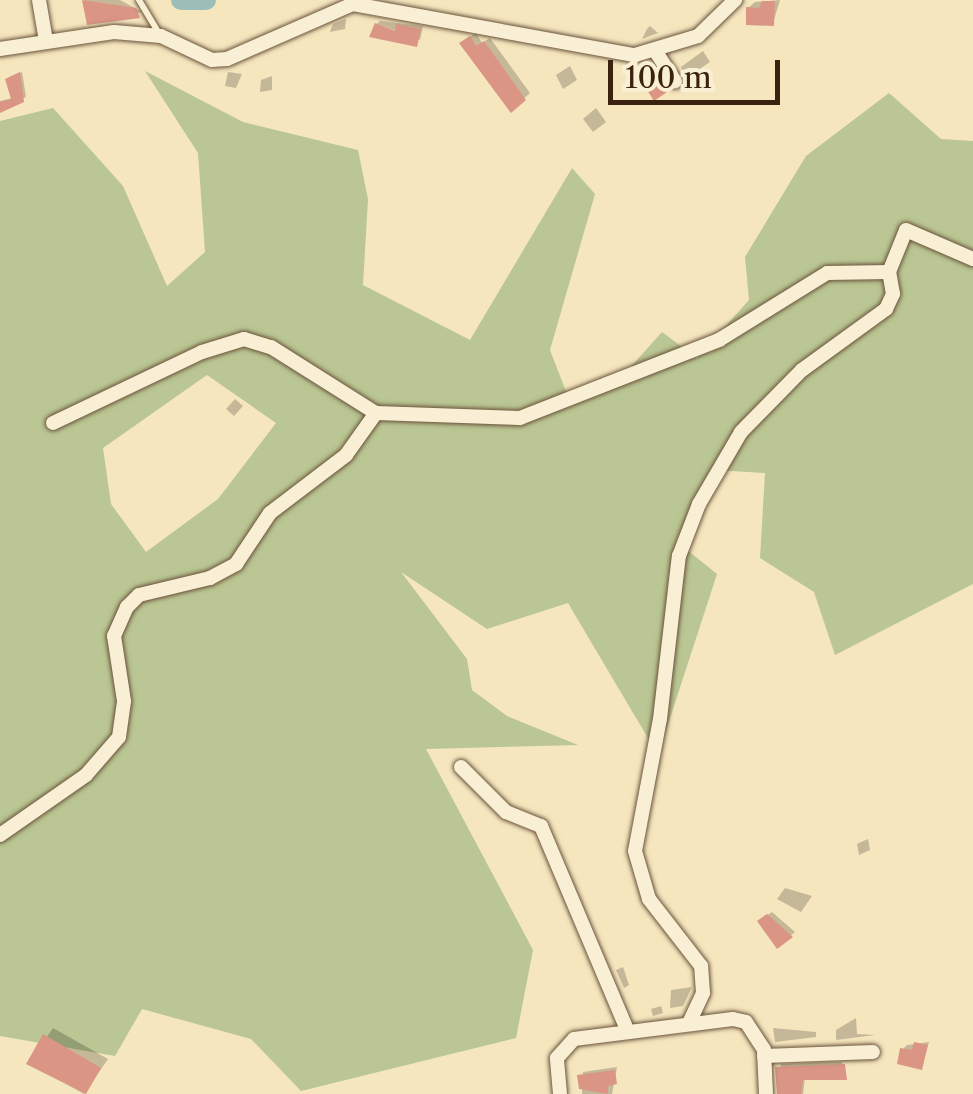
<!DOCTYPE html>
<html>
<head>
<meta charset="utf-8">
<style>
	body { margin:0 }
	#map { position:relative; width:973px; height:1094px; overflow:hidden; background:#f5e6be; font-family:"Libre Caslon Text",serif }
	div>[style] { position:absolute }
	.green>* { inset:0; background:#bac693 }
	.shadow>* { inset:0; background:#0003 }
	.river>* { height:20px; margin:-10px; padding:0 10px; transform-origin:10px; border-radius:10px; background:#9dbeb8 }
	.building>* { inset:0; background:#da9585 }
	.roads { filter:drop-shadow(0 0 2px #6a533b) drop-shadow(0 0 2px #6a533b) }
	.lane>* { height:6px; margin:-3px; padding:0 3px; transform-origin:3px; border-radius:3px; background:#f8efd5 }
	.street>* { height:14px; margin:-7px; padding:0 7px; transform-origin:7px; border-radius:7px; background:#f8efd5 }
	span { translate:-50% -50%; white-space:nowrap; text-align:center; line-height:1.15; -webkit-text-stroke:9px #f8efd5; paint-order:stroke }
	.scale { position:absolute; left:608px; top:60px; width:172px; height:45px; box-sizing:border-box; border:5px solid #3b220f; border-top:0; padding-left:12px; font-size:30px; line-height:35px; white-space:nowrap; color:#3b220f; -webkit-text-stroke:8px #f8efd5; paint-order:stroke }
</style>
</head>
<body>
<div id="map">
	<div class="green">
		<i style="clip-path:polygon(evenodd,145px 71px,243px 122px,358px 150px,368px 199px,363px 285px,470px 340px,572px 168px,595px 194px,550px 350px,567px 394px,609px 391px,662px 332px,697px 358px,749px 300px,745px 257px,806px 156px,889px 93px,941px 139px,973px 141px,973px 584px,835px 655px,814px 592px,760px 558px,765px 473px,716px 470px,676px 541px,717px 574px,658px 755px,568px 603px,487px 629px,401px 572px,467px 659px,472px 690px,507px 716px,578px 745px,426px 749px,533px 950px,516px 1038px,301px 1091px,251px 1039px,142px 1009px,115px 1056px,0 1036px,0 121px,53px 108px,123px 186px,167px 286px,205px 252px,198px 153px,145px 71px,207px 375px,276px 423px,218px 499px,146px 552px,111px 504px,103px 448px,207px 375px)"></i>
	</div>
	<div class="shadow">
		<i style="clip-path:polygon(84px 0,120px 0,142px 12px,89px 22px)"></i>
		<i style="clip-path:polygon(780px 0,773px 23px,748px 8px,755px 2px)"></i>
		<i style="clip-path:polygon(346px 19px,345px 29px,330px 32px,333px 24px)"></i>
		<i style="clip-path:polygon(380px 21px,423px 26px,420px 40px,377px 24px)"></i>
		<i style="clip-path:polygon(650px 26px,658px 33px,642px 39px,647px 29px)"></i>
		<i style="clip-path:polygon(476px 33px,482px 43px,490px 38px,530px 93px,512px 109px,468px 38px)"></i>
		<i style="clip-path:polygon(703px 51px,710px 62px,686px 78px,681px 67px)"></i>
		<i style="clip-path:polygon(658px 59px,675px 82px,669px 88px,639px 73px)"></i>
		<i style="clip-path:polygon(570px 66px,577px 80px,563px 89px,556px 75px)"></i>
		<i style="clip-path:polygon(22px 72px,26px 97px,0 109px,0 101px,13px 98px,10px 77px)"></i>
		<i style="clip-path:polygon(228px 72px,242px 74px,236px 88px,225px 86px)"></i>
		<i style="clip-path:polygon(272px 76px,272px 90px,260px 92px,261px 80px)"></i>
		<i style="clip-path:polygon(596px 108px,606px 122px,593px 132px,583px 119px)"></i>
		<i style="clip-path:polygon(235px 399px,243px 406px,234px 416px,226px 409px)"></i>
		<i style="clip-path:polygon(868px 839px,870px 850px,859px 855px,857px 844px)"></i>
		<i style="clip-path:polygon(785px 888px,812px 896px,801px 912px,777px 899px)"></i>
		<i style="clip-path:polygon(772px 912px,795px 932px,778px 945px,763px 918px)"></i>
		<i style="clip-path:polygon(623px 967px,629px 985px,624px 988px,616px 970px)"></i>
		<i style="clip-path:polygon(692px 987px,683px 1006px,670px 1008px,671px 990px)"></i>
		<i style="clip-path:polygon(661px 1006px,663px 1013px,653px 1016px,651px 1009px)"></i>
		<i style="clip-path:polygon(856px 1018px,857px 1034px,875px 1035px,836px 1040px,836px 1030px)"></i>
		<i style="clip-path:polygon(53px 1028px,108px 1059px,84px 1094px,29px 1063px)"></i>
		<i style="clip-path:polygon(773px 1028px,816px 1032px,816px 1037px,775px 1042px)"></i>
		<i style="clip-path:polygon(929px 1042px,921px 1067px,903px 1049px,907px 1045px)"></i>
		<i style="clip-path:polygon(842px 1062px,844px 1077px,805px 1078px,803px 1094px,777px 1094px,781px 1064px)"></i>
		<i style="clip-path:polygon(617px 1067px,612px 1094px,582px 1094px,583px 1072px)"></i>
	</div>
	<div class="river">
		<i style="left:181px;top:0;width:25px"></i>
	</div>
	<div class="building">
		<i style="clip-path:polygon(82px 0,136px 8px,140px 18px,87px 25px)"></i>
		<i style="clip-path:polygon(762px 1px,775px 1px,774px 26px,746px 25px,746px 7px,759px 8px)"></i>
		<i style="clip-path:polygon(375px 23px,395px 31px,396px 24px,421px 29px,417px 47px,369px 37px)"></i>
		<i style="clip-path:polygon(470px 36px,476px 46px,484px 41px,526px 100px,511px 113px,459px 43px)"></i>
		<i style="clip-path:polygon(651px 64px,670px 90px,654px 101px,636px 73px)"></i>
		<i style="clip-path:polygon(20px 72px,24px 102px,0 113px,0 102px,11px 99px,5px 79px)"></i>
		<i style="clip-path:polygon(767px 914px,793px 937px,777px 949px,757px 921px)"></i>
		<i style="clip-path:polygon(43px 1034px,101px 1068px,86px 1094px,26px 1064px)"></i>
		<i style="clip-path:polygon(914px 1042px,928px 1045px,922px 1070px,897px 1064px,900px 1048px,912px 1050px)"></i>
		<i style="clip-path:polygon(845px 1064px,847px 1080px,803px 1080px,801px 1094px,777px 1094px,775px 1067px)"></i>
		<i style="clip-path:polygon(615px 1070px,617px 1084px,608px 1086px,608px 1094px,579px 1089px,577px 1075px)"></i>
	</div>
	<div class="roads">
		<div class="lane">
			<i style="left:139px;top:0;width:39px;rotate:59deg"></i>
		</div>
		<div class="street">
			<i style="left:39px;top:0;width:42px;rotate:80.3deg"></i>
			<i style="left:0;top:49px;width:115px;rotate:-8.5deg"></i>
			<i style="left:114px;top:32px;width:47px;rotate:4.9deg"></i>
			<i style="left:161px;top:36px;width:56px;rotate:25.2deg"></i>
			<i style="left:212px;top:60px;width:15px;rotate:-4deg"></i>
			<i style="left:227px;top:59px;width:137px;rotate:-23.6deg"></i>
			<i style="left:353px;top:4px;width:287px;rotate:10.3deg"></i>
			<i style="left:635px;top:55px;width:66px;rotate:-16.8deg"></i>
			<i style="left:698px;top:36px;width:52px;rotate:-44.2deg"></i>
			<i style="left:656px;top:52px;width:35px;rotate:57deg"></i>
			<i style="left:53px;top:423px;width:165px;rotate:-25.5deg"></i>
			<i style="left:202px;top:352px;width:44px;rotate:-17.2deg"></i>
			<i style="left:244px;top:339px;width:28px;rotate:17deg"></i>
			<i style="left:271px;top:347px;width:124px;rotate:32.2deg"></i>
			<i style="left:376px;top:413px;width:144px;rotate:2deg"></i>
			<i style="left:520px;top:418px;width:214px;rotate:-21.4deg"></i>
			<i style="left:719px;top:340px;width:127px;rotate:-31.8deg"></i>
			<i style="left:827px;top:273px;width:62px;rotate:-0.9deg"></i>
			<i style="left:461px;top:767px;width:64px;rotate:45deg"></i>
			<i style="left:506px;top:812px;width:38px;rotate:22deg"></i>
			<i style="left:541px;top:826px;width:221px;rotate:67.1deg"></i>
			<i style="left:0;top:835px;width:105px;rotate:-34.9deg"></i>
			<i style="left:86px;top:775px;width:50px;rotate:-49deg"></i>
			<i style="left:119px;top:737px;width:36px;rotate:-82deg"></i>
			<i style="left:124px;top:701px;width:66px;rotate:-98.7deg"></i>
			<i style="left:114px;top:636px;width:32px;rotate:-66deg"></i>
			<i style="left:127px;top:607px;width:17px;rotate:-45deg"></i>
			<i style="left:139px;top:595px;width:73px;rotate:-13.5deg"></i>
			<i style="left:210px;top:578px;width:30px;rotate:-28deg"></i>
			<i style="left:236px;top:564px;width:61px;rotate:-56.3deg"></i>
			<i style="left:270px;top:513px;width:96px;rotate:-37.3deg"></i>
			<i style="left:346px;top:455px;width:52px;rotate:-54.5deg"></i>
			<i style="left:690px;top:1021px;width:31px;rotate:-65deg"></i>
			<i style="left:703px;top:993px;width:27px;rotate:-94deg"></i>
			<i style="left:701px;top:966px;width:85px;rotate:-127.8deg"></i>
			<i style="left:649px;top:899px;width:50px;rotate:-106.3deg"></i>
			<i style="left:635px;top:851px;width:134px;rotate:-79.3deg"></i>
			<i style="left:660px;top:719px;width:164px;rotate:-83.4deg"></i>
			<i style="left:679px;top:556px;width:56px;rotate:-69deg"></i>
			<i style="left:699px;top:504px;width:83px;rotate:-59.7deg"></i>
			<i style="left:741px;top:432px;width:87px;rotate:-45.5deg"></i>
			<i style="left:802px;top:370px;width:104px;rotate:-36deg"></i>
			<i style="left:886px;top:309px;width:17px;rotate:-65deg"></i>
			<i style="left:893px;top:294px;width:22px;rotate:-100deg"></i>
			<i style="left:889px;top:272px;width:45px;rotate:-68deg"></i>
			<i style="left:906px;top:230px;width:73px;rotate:23.4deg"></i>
			<i style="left:764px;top:1056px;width:109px;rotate:-2.1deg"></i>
			<i style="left:560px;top:1094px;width:36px;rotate:-95deg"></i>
			<i style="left:557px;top:1058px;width:25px;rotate:-48deg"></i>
			<i style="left:574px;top:1039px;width:160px;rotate:-7.2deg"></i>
			<i style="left:733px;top:1019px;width:13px;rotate:13deg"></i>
			<i style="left:746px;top:1022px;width:33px;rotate:57deg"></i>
			<i style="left:764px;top:1050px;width:44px;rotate:87.4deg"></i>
		</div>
	</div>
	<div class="scale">100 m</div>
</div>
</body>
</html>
